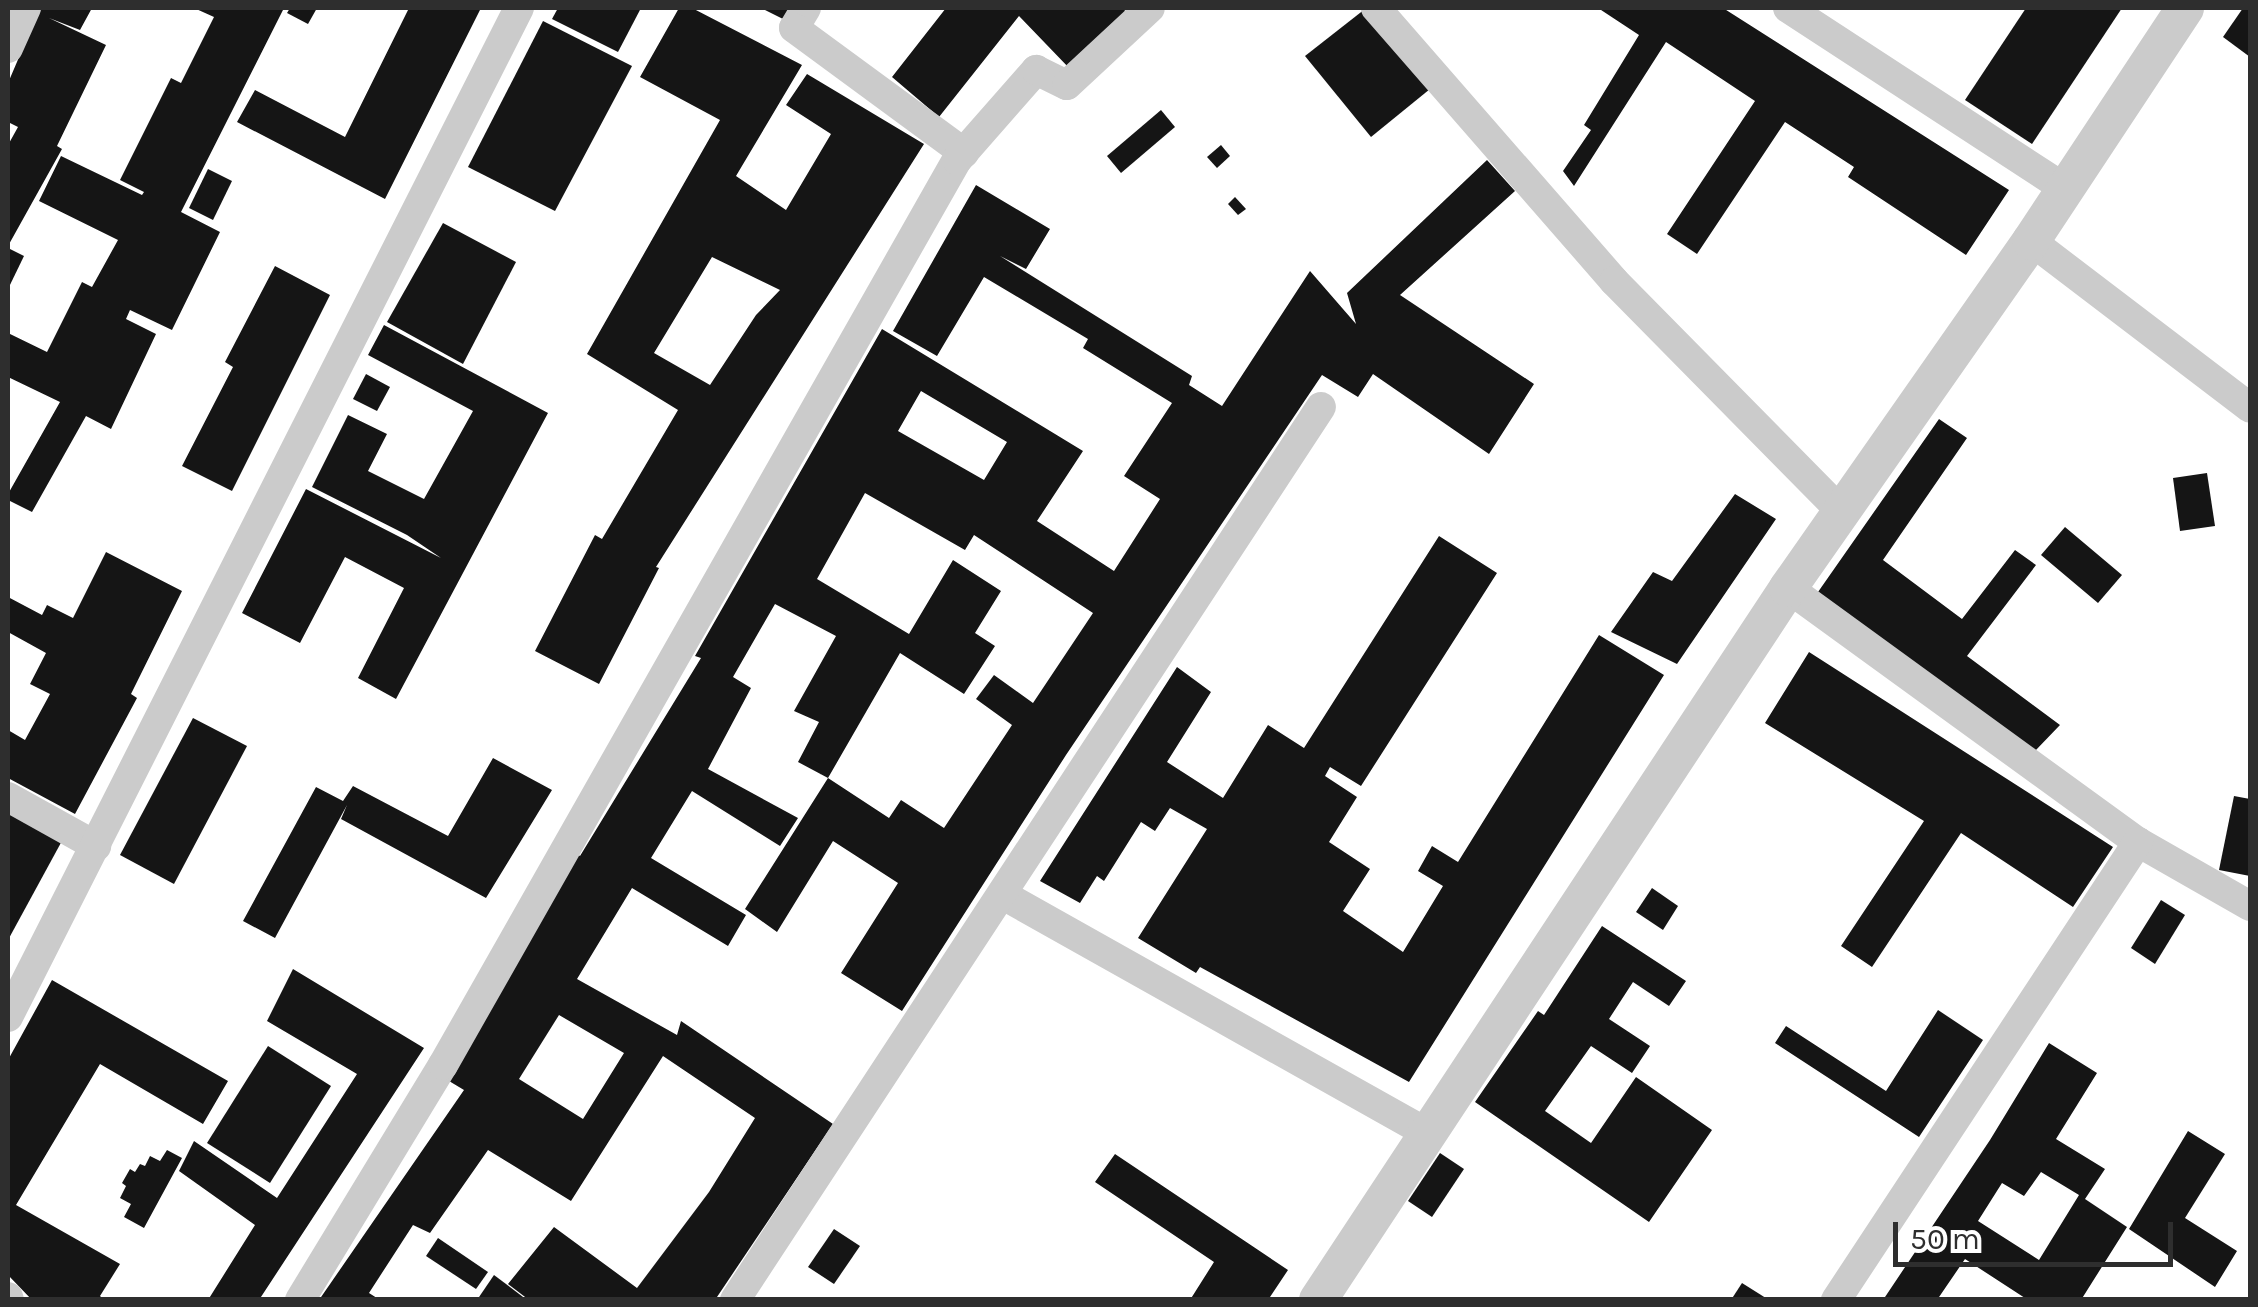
<!DOCTYPE html>
<html>
<head>
<meta charset="utf-8">
<style>
	body { margin:0 }
	#map { position:relative; width:2258px; height:1307px; overflow:hidden; background:#fff; font-family:Karla,sans-serif }
	div>[style] { position:absolute }
	.building>* { inset:0; background:#151515 }
	.minor>* { height:30px; margin:-15px; padding:0 15px; transform-origin:15px; border-radius:15px; background:#cbcbcb }
	.tertiary>* { height:38px; margin:-19px; padding:0 19px; transform-origin:19px; border-radius:19px; background:#cbcbcb }
	span { translate:-50% -50%; white-space:nowrap; text-align:center; line-height:1.15; -webkit-text-stroke:10px #fff; paint-order:stroke }
	.frame { position:absolute; inset:0; border:10px solid #2e2e2e; pointer-events:none }
	.scale { position:absolute; left:1893px; top:1222px; width:280px; height:45px; box-sizing:border-box; border:5px solid #2e2e2e; border-top:0; padding-left:12px; font-size:30px; line-height:35px; white-space:nowrap; color:#2e2e2e; -webkit-text-stroke:8px #fff; paint-order:stroke }
</style>
</head>
<body>
<div id="map">
	<div class="building">
		<i style="clip-path:polygon(40px 8px,92px 8px,80px 30px,49px 18px,106px 45px,57px 146px,62px 149px,8px 246px,8px 145px,18px 127px,8px 122px,8px 83px)"></i>
		<i style="clip-path:polygon(194px 8px,284px 8px,181px 212px,220px 232px,172px 330px,130px 310px,126px 319px,156px 334px,111px 429px,86px 416px,32px 512px,8px 500px,8px 494px,60px 402px,8px 377px,8px 333px,47px 352px,82px 282px,92px 287px,118px 240px,39px 201px,61px 156px,142px 195px,144px 192px,120px 180px,171px 78px,181px 83px,214px 17px)"></i>
		<i style="clip-path:polygon(290px 8px,317px 8px,308px 24px,287px 13px)"></i>
		<i style="clip-path:polygon(409px 8px,481px 8px,385px 199px,237px 122px,255px 90px,345px 137px)"></i>
		<i style="clip-path:polygon(558px 8px,641px 8px,618px 52px,552px 19px)"></i>
		<i style="clip-path:polygon(evenodd,679px 8px,692px 8px,802px 65px,736px 176px,786px 210px,831px 134px,786px 105px,807px 74px,924px 144px,656px 567px,659px 568px,599px 684px,535px 651px,595px 535px,602px 539px,678px 410px,587px 354px,720px 120px,640px 77px,679px 8px,712px 257px,780px 290px,756px 315px,710px 385px,654px 353px,712px 257px)"></i>
		<i style="clip-path:polygon(761px 8px,789px 8px,783px 19px)"></i>
		<i style="clip-path:polygon(946px 8px,1122px 8px,1129px 14px,1071px 70px,1019px 16px,939px 117px,892px 77px)"></i>
		<i style="clip-path:polygon(1598px 8px,1723px 8px,2009px 190px,1966px 255px,1848px 177px,1854px 167px,1785px 122px,1697px 254px,1667px 234px,1755px 101px,1666px 42px,1574px 186px,1563px 171px,1591px 130px,1584px 125px,1639px 35px)"></i>
		<i style="clip-path:polygon(2026px 8px,2122px 8px,2032px 144px,1965px 100px)"></i>
		<i style="clip-path:polygon(2243px 8px,2250px 8px,2250px 57px,2223px 37px)"></i>
		<i style="clip-path:polygon(1365px 9px,1430px 89px,1371px 137px,1305px 56px)"></i>
		<i style="clip-path:polygon(543px 21px,632px 66px,555px 211px,468px 167px)"></i>
		<i style="clip-path:polygon(1161px 110px,1175px 127px,1121px 173px,1107px 156px)"></i>
		<i style="clip-path:polygon(1221px 145px,1230px 156px,1217px 168px,1207px 157px)"></i>
		<i style="clip-path:polygon(evenodd,1487px 160px,1515px 191px,1400px 295px,1534px 384px,1489px 454px,1373px 374px,1358px 397px,1322px 375px,1066px 755px,902px 1011px,841px 973px,898px 883px,833px 841px,777px 932px,745px 909px,828px 778px,889px 818px,901px 800px,944px 828px,1012px 725px,976px 699px,994px 675px,1033px 703px,1093px 613px,974px 535px,965px 550px,865px 493px,817px 579px,909px 634px,953px 560px,1001px 591px,975px 633px,995px 646px,964px 694px,900px 653px,828px 778px,798px 762px,819px 722px,794px 711px,836px 636px,775px 604px,733px 677px,751px 688px,708px 769px,798px 818px,780px 846px,692px 791px,651px 858px,746px 915px,728px 946px,632px 888px,577px 979px,677px 1035px,681px 1021px,833px 1124px,715px 1300px,529px 1300px,508px 1284px,554px 1227px,637px 1288px,709px 1192px,755px 1118px,663px 1056px,571px 1201px,488px 1150px,430px 1233px,413px 1225px,369px 1293px,380px 1300px,319px 1300px,464px 1090px,444px 1078px,577px 854px,580px 856px,701px 658px,695px 656px,882px 329px,1083px 451px,1037px 521px,1114px 571px,1160px 499px,1124px 476px,1172px 403px,1083px 348px,1088px 339px,984px 277px,937px 356px,893px 331px,976px 185px,1050px 229px,1026px 269px,1000px 256px,1192px 376px,1189px 385px,1222px 406px,1310px 271px,1356px 324px,1347px 293px,1487px 160px,921px 391px,1007px 442px,984px 480px,898px 431px,921px 391px,1487px 160px,559px 1015px,624px 1053px,583px 1119px,519px 1079px,559px 1015px)"></i>
		<i style="clip-path:polygon(208px 169px,232px 181px,213px 220px,189px 208px)"></i>
		<i style="clip-path:polygon(1235px 197px,1246px 209px,1238px 215px,1228px 204px)"></i>
		<i style="clip-path:polygon(443px 223px,516px 262px,463px 364px,387px 322px)"></i>
		<i style="clip-path:polygon(8px 248px,24px 256px,8px 289px)"></i>
		<i style="clip-path:polygon(275px 266px,330px 295px,232px 491px,182px 466px,233px 367px,225px 362px)"></i>
		<i style="clip-path:polygon(384px 325px,548px 413px,396px 699px,358px 678px,404px 588px,345px 557px,300px 643px,242px 613px,306px 489px,441px 558px,407px 535px,312px 487px,348px 415px,387px 434px,368px 471px,424px 499px,473px 411px,368px 355px)"></i>
		<i style="clip-path:polygon(366px 374px,390px 387px,377px 411px,353px 399px)"></i>
		<i style="clip-path:polygon(1939px 419px,1967px 438px,1883px 560px,1962px 619px,2015px 550px,2036px 565px,1967px 656px,2060px 725px,2035px 751px,1818px 592px)"></i>
		<i style="clip-path:polygon(2207px 473px,2215px 526px,2180px 531px,2173px 478px)"></i>
		<i style="clip-path:polygon(1735px 494px,1776px 519px,1677px 664px,1611px 632px,1653px 572px,1672px 581px)"></i>
		<i style="clip-path:polygon(2065px 527px,2122px 575px,2098px 603px,2041px 555px)"></i>
		<i style="clip-path:polygon(1439px 536px,1497px 573px,1361px 786px,1330px 767px,1325px 776px,1357px 797px,1329px 842px,1370px 869px,1343px 911px,1403px 952px,1443px 886px,1418px 871px,1432px 846px,1458px 862px,1599px 635px,1664px 675px,1409px 1082px,1200px 967px,1196px 973px,1138px 938px,1207px 829px,1170px 808px,1155px 831px,1141px 822px,1104px 881px,1097px 876px,1080px 903px,1040px 881px,1177px 667px,1211px 692px,1167px 762px,1223px 798px,1268px 725px,1304px 748px)"></i>
		<i style="clip-path:polygon(106px 552px,182px 591px,131px 694px,137px 698px,75px 814px,8px 778px,8px 730px,25px 740px,50px 694px,30px 684px,46px 653px,8px 632px,8px 597px,42px 615px,47px 605px,73px 618px)"></i>
		<i style="clip-path:polygon(1809px 652px,2113px 847px,2073px 907px,1961px 833px,1872px 967px,1841px 946px,1924px 821px,1765px 723px)"></i>
		<i style="clip-path:polygon(193px 718px,247px 746px,174px 884px,120px 855px)"></i>
		<i style="clip-path:polygon(493px 758px,552px 790px,486px 898px,341px 819px,347px 805px,275px 938px,243px 921px,316px 787px,343px 801px,353px 786px,448px 836px)"></i>
		<i style="clip-path:polygon(2234px 796px,2250px 799px,2250px 876px,2219px 870px)"></i>
		<i style="clip-path:polygon(8px 811px,63px 839px,8px 940px)"></i>
		<i style="clip-path:polygon(1652px 888px,1678px 906px,1663px 930px,1636px 912px)"></i>
		<i style="clip-path:polygon(2161px 900px,2185px 915px,2155px 964px,2131px 948px)"></i>
		<i style="clip-path:polygon(1602px 926px,1686px 981px,1669px 1006px,1633px 982px,1609px 1019px,1650px 1046px,1632px 1073px,1591px 1046px,1545px 1111px,1591px 1143px,1636px 1077px,1712px 1130px,1649px 1222px,1475px 1102px,1538px 1011px,1544px 1015px)"></i>
		<i style="clip-path:polygon(293px 969px,424px 1048px,259px 1300px,208px 1300px,255px 1225px,179px 1171px,194px 1141px,277px 1198px,357px 1074px,267px 1021px)"></i>
		<i style="clip-path:polygon(52px 980px,228px 1081px,203px 1124px,100px 1064px,16px 1205px,120px 1264px,100px 1296px,104px 1300px,32px 1300px,8px 1275px,8px 1060px)"></i>
		<i style="clip-path:polygon(1938px 1010px,1983px 1040px,1919px 1137px,1775px 1043px,1786px 1026px,1886px 1091px)"></i>
		<i style="clip-path:polygon(evenodd,2049px 1043px,2097px 1073px,2056px 1139px,2105px 1169px,2085px 1199px,2127px 1227px,2081px 1300px,2028px 1300px,1965px 1259px,1937px 1300px,1883px 1300px,1990px 1140px,2049px 1043px,2041px 1172px,2079px 1195px,2039px 1260px,1978px 1221px,2002px 1183px,2024px 1196px,2041px 1172px)"></i>
		<i style="clip-path:polygon(268px 1046px,331px 1086px,270px 1183px,207px 1143px)"></i>
		<i style="clip-path:polygon(2188px 1131px,2225px 1154px,2185px 1218px,2237px 1251px,2215px 1287px,2129px 1229px)"></i>
		<i style="clip-path:polygon(167px 1150px,182px 1158px,144px 1228px,124px 1217px,131px 1204px,120px 1198px,126px 1186px,122px 1183px,130px 1169px,135px 1172px,140px 1164px,145px 1166px,150px 1156px,160px 1161px)"></i>
		<i style="clip-path:polygon(1440px 1153px,1464px 1169px,1432px 1217px,1408px 1201px)"></i>
		<i style="clip-path:polygon(1115px 1154px,1288px 1270px,1268px 1300px,1190px 1300px,1214px 1262px,1095px 1182px)"></i>
		<i style="clip-path:polygon(834px 1229px,860px 1246px,834px 1284px,808px 1267px)"></i>
		<i style="clip-path:polygon(438px 1238px,488px 1272px,476px 1289px,426px 1256px)"></i>
		<i style="clip-path:polygon(494px 1275px,527px 1300px,477px 1300px)"></i>
		<i style="clip-path:polygon(1742px 1283px,1769px 1300px,1731px 1300px)"></i>
	</div>
	<div class="minor">
		<i style="left:806px;top:8px;width:23px;rotate:121deg"></i>
		<i style="left:794px;top:28px;width:211px;rotate:36.3deg"></i>
		<i style="left:1376px;top:8px;width:362px;rotate:48.9deg"></i>
		<i style="left:1614px;top:281px;width:325px;rotate:45.4deg"></i>
		<i style="left:1788px;top:8px;width:328px;rotate:33.1deg"></i>
		<i style="left:8px;top:48px;width:44px;rotate:-65.8deg"></i>
		<i style="left:2031px;top:241px;width:275px;rotate:37.3deg"></i>
		<i style="left:1788px;top:588px;width:432px;rotate:36deg"></i>
		<i style="left:2138px;top:842px;width:129px;rotate:29.7deg"></i>
		<i style="left:8px;top:797px;width:101px;rotate:29.1deg"></i>
		<i style="left:1003px;top:895px;width:486px;rotate:29.3deg"></i>
		<i style="left:8px;top:1017px;width:1131px;rotate:-63.14deg"></i>
		<i style="left:8px;top:1297px;width:3px;rotate:72deg"></i>
		<i style="left:300px;top:1300px;width:275px;rotate:-58.7deg"></i>
		<i style="left:443px;top:1065px;width:1041px;rotate:-60.41deg"></i>
		<i style="left:957px;top:160px;width:120px;rotate:-48.7deg"></i>
		<i style="left:1036px;top:70px;width:34px;rotate:26deg"></i>
		<i style="left:1067px;top:85px;width:113px;rotate:-42.9deg"></i>
		<i style="left:735px;top:1300px;width:1068px;rotate:-56.73deg"></i>
		<i style="left:1836px;top:1300px;width:549px;rotate:-56.6deg"></i>
	</div>
	<div class="tertiary">
		<i style="left:1318px;top:1300px;width:853px;rotate:-56.57deg"></i>
		<i style="left:1788px;top:588px;width:424px;rotate:-55deg"></i>
		<i style="left:2031px;top:241px;width:279px;rotate:-56.5deg"></i>
	</div>
	<div class="frame"></div>
	<div class="scale">50 m</div>
</div>
</body>
</html>
